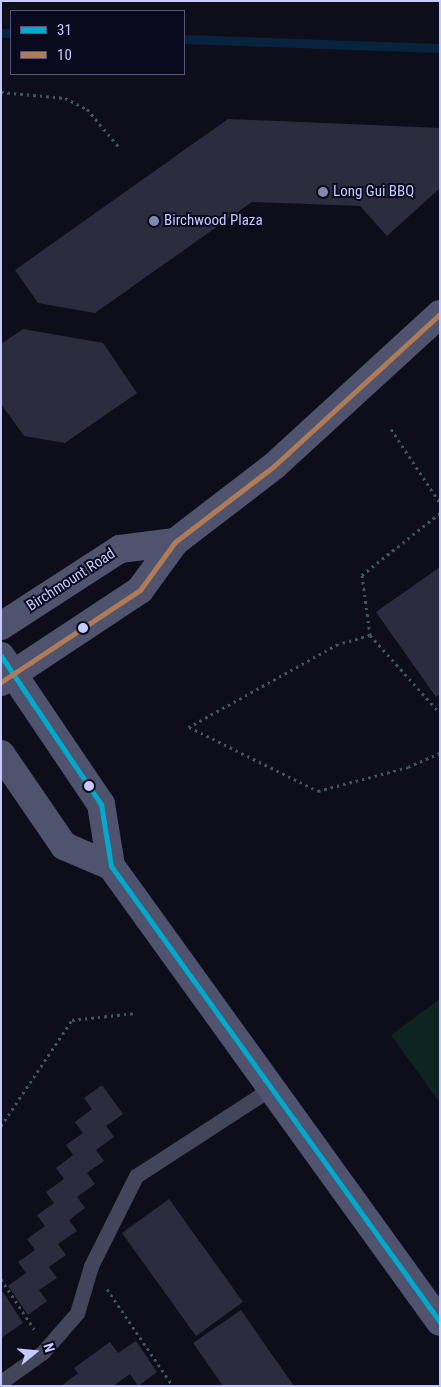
<!DOCTYPE html>
<html>
<head>
<meta charset="utf-8">
<style>
	body { margin:0 }
	#map { position:relative; width:441px; height:1387px; overflow:hidden; background:#0e0e1a; font-family:"Roboto Condensed",sans-serif }
	div>[style] { position:absolute }
	.green>* { inset:0; background:#0d2422 }
	.stream>* { height:9px; margin:-4.5px; padding:0 4.5px; transform-origin:4.5px; border-radius:4.5px; background:#08233d }
	.building>* { inset:0; background:#2b2c3d }
	.path>* { height:3px; margin-top:-1.5px; transform-origin:0; background:repeating-linear-gradient(90deg,#41555f 0 2.5px,transparent 0 6.5px) }
	.lane>* { height:15px; margin:-7.5px; padding:0 7.5px; transform-origin:7.5px; border-radius:7.5px; background:#43455b }
	.secondary>* { height:28px; margin:-14px; padding:0 14px; transform-origin:14px; border-radius:14px; background:#4f536e }
	.bus-1>* { height:5px; margin:-2.5px; padding:0 2.5px; transform-origin:2.5px; border-radius:2.5px; background:#00a9ce }
	.bus-2>* { height:5px; margin:-2.5px; padding:0 2.5px; transform-origin:2.5px; border-radius:2.5px; background:#b07c57 }
	.dots>* { width:14px; height:14px; translate:-50% -50%; box-sizing:border-box; border:2px solid #0a0a1e; border-radius:50% }
	span { translate:-50% -50%; white-space:nowrap; text-align:center; line-height:1.15; -webkit-text-stroke:4px #0a0a1e; paint-order:stroke }
	.poi-label { font-size:15px; color:#c7caff }
	.left { translate:0 -50%; text-align:left }
	.street-label { font-size:15px; color:#c7caff }
	.frame { position:absolute; inset:0; border:2px solid #c7caff; pointer-events:none }
	.legend { position:absolute; left:10px; top:10px; width:175px; height:65px; box-sizing:border-box; background:#0a0a1e; border:1px solid #565778; margin:0; padding:6px 9px; list-style:none; font-size:15px; color:#c7caff }
	.legend li { display:flex; align-items:center; gap:10px; height:25px }
	.legend b { width:25px; border:1px solid #565778 }
	.north { position:absolute; left:10px; top:1327px; width:50px; height:50px; -webkit-text-stroke:4px #0a0a1e; paint-order:stroke; rotate:73deg; font-size:14px; font-weight:700; line-height:20px; text-align:center; color:#c7caff }
	.north::after { content:''; display:block; margin:auto; width:18px; height:22px; background:#c7caff; clip-path:polygon(50% 0,100% 100%,50% 72%,0 100%) }
</style>
</head>
<body>
<div id="map">
	<div class="green">
		<i style="clip-path:polygon(440px 999px,440px 1103px,391px 1035px)"></i>
	</div>
	<div class="stream">
		<i style="left:1px;top:33px;width:10px"></i>
		<i style="left:184px;top:39px;width:256px;rotate:2deg"></i>
	</div>
	<div class="building">
		<i style="clip-path:polygon(228px 119px,440px 128px,440px 188px,387px 236px,360px 206px,252px 202px,95px 313px,38px 303px,15px 270px)"></i>
		<i style="clip-path:polygon(23px 329px,103px 343px,137px 393px,65px 443px,24px 436px,1px 404px,1px 344px)"></i>
		<i style="clip-path:polygon(440px 567px,440px 694px,436px 697px,376px 612px)"></i>
		<i style="clip-path:polygon(102px 1085px,123px 1114px,106px 1126px,114px 1137px,96px 1150px,104px 1161px,87px 1173px,95px 1184px,77px 1197px,85px 1208px,69px 1220px,77px 1231px,58px 1244px,66px 1255px,49px 1267px,57px 1278px,39px 1290px,47px 1301px,28px 1315px,8px 1286px,26px 1273px,18px 1262px,35px 1250px,27px 1239px,45px 1226px,37px 1215px,54px 1203px,46px 1192px,64px 1179px,56px 1168px,73px 1155px,66px 1145px,83px 1133px,75px 1122px,92px 1109px,84px 1098px)"></i>
		<i style="clip-path:polygon(169px 1199px,243px 1302px,196px 1336px,122px 1233px)"></i>
		<i style="clip-path:polygon(3px 1292px,23px 1323px,1px 1338px,1px 1293px)"></i>
		<i style="clip-path:polygon(241px 1310px,294px 1386px,223px 1386px,193px 1343px)"></i>
		<i style="clip-path:polygon(136px 1341px,157px 1372px,138px 1386px,130px 1374px,113px 1386px,61px 1386px,78px 1373px,74px 1368px,110px 1342px,118px 1353px)"></i>
	</div>
	<div class="path">
		<i style="left:1px;top:92px;width:64px;rotate:5.4deg"></i>
		<i style="left:65px;top:98px;width:25px;rotate:27deg"></i>
		<i style="left:87px;top:109px;width:50px;rotate:49.9deg"></i>
		<i style="left:391px;top:429px;width:89px;rotate:56.5deg"></i>
		<i style="left:440px;top:513px;width:100px;rotate:141.5deg"></i>
		<i style="left:362px;top:575px;width:61px;rotate:82.4deg"></i>
		<i style="left:370px;top:635px;width:33px;rotate:164deg"></i>
		<i style="left:338px;top:644px;width:171px;rotate:150.9deg"></i>
		<i style="left:189px;top:727px;width:144px;rotate:26.4deg"></i>
		<i style="left:318px;top:791px;width:93px;rotate:-14.9deg"></i>
		<i style="left:408px;top:767px;width:35px;rotate:-24deg"></i>
		<i style="left:370px;top:635px;width:105px;rotate:48.1deg"></i>
		<i style="left:1px;top:1126px;width:128px;rotate:-56.2deg"></i>
		<i style="left:72px;top:1020px;width:63px;rotate:-6.3deg"></i>
		<i style="left:1px;top:1279px;width:60px;rotate:56.6deg"></i>
		<i style="left:107px;top:1289px;width:117px;rotate:55.8deg"></i>
	</div>
	<div class="lane">
		<i style="left:1px;top:1382px;width:52px;rotate:-35.5deg"></i>
		<i style="left:43px;top:1352px;width:52px;rotate:-48.9deg"></i>
		<i style="left:77px;top:1313px;width:49px;rotate:-73.4deg"></i>
		<i style="left:91px;top:1266px;width:101px;rotate:-63.4deg"></i>
		<i style="left:136px;top:1176px;width:160px;rotate:-33deg"></i>
	</div>
	<div class="secondary">
		<i style="left:1px;top:626px;width:142px;rotate:-32.9deg"></i>
		<i style="left:120px;top:549px;width:55px;rotate:-7.3deg"></i>
		<i style="left:1px;top:656px;width:179px;rotate:56deg"></i>
		<i style="left:101px;top:804px;width:63px;rotate:80.8deg"></i>
		<i style="left:111px;top:866px;width:562px;rotate:54.19deg"></i>
		<i style="left:1px;top:682px;width:167px;rotate:-33.5deg"></i>
		<i style="left:140px;top:590px;width:59px;rotate:-53.9deg"></i>
		<i style="left:175px;top:542px;width:125px;rotate:-37.5deg"></i>
		<i style="left:274px;top:466px;width:225px;rotate:-42.5deg"></i>
		<i style="left:1px;top:754px;width:112px;rotate:55.6deg"></i>
		<i style="left:64px;top:846px;width:51px;rotate:23.1deg"></i>
	</div>
	<div class="bus-1">
		<i style="left:1px;top:656px;width:179px;rotate:56deg"></i>
		<i style="left:101px;top:804px;width:63px;rotate:80.8deg"></i>
		<i style="left:111px;top:866px;width:562px;rotate:54.19deg"></i>
	</div>
	<div class="bus-2">
		<i style="left:1px;top:682px;width:167px;rotate:-33.5deg"></i>
		<i style="left:140px;top:590px;width:59px;rotate:-53.9deg"></i>
		<i style="left:175px;top:542px;width:125px;rotate:-37.5deg"></i>
		<i style="left:274px;top:466px;width:225px;rotate:-42.5deg"></i>
	</div>
	<div class="dots">
		<i style="left:323px;top:192px;background:#8688af"></i>
		<i style="left:154px;top:221px;background:#8688af"></i>
		<i style="left:83px;top:628px;background:#c7caff"></i>
		<i style="left:89px;top:786px;background:#c7caff"></i>
	</div>
	<div class="poi-label">
		<span class="left" style="left:333px;top:192px">Long Gui BBQ</span>
		<span class="left" style="left:164px;top:221px">Birchwood Plaza</span>
	</div>
	<div class="street-label">
		<span style="left:71px;top:580px;rotate:-33deg">Birchmount Road</span>
	</div>
	<div class="frame"></div>
	<ul class="legend">
	<li><b style="height:6px;background:#00a9ce"></b>31</li>
	<li><b style="height:6px;background:#b07c57"></b>10</li>
	</ul>
	<div class="north">N</div>
</div>
</body>
</html>
